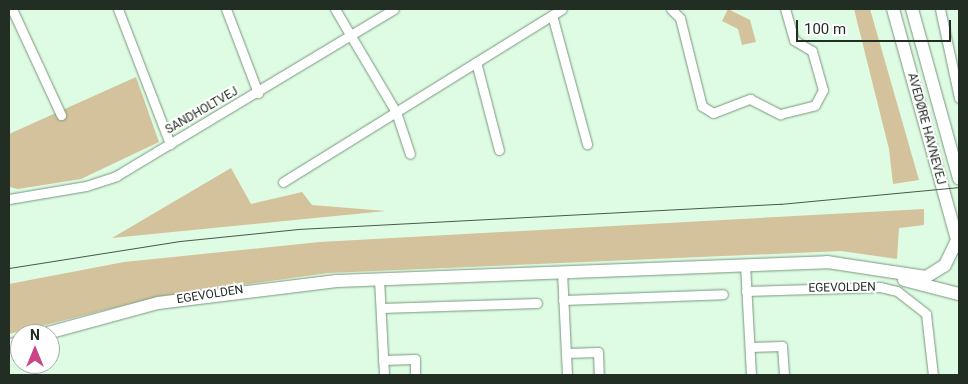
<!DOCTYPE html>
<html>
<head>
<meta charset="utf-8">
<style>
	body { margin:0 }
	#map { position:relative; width:968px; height:384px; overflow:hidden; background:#defce3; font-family:Roboto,sans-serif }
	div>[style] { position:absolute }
	.green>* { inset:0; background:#d3c29b }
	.roads { filter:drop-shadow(0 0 1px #7a967f) drop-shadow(0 0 1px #7a967f) }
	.street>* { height:9px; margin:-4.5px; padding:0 4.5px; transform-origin:4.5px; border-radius:4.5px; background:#fff }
	.secondary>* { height:12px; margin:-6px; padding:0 6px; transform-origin:6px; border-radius:6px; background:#fff }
	.tram>* { height:1px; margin:-0.5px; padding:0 0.5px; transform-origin:0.5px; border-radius:0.5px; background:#49594c }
	span { translate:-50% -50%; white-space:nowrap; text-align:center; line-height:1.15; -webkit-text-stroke:4px #fff; paint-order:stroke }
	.street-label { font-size:12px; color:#222e24 }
	.frame { position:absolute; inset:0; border:10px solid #222e24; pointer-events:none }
	.north { position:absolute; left:10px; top:324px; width:50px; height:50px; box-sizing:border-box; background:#fff; border:1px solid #a7aba7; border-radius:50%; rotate:0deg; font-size:14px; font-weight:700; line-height:20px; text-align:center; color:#222e24 }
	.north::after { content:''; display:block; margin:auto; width:18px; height:22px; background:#cb4485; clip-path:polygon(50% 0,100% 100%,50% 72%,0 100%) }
	.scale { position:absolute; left:796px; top:20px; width:155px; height:22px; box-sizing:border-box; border:2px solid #222e24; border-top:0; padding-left:6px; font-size:15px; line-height:18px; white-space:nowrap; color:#222e24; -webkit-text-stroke:4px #fff; paint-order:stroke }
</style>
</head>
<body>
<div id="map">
	<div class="green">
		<i style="clip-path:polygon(728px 9px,750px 20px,756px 42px,742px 45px,738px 29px,722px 21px)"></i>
		<i style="clip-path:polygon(854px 9px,870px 9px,919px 180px,893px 184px,889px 149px)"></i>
		<i style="clip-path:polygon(136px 77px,159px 142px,81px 179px,18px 189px,9px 187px,9px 134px)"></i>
		<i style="clip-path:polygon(231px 168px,251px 204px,302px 192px,312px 205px,386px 211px,112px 238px)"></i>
		<i style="clip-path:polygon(924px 209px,924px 225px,899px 228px,897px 259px,841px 251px,328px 273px,161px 296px,9px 334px,9px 284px,124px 262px,320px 242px)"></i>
	</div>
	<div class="roads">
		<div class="street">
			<i style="left:12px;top:9px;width:117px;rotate:65.2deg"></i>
			<i style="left:118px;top:9px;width:145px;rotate:68.9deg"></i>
			<i style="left:226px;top:9px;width:90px;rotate:69.1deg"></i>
			<i style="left:335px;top:9px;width:120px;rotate:59.4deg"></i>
			<i style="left:396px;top:112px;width:44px;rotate:71.6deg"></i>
			<i style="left:671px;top:9px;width:13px;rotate:45deg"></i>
			<i style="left:680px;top:18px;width:91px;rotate:76deg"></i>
			<i style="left:702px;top:106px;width:13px;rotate:32deg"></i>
			<i style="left:713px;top:113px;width:40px;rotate:-21deg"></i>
			<i style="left:750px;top:99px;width:34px;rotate:27deg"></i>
			<i style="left:780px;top:114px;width:36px;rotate:-14deg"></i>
			<i style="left:815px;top:105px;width:17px;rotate:-62deg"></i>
			<i style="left:823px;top:90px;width:41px;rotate:-105.8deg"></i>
			<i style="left:812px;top:51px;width:21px;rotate:-149deg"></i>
			<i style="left:794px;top:40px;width:32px;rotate:-106deg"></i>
			<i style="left:940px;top:9px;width:91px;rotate:77.9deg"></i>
			<i style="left:552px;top:15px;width:134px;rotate:74.8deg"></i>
			<i style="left:476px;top:62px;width:91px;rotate:75.4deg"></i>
			<i style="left:283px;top:182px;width:328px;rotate:-31.8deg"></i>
			<i style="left:9px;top:199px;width:78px;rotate:-9.6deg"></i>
			<i style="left:86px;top:186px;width:32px;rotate:-18deg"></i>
			<i style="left:116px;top:176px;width:324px;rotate:-31deg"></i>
			<i style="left:745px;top:264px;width:111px;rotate:86.9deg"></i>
			<i style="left:562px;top:272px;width:103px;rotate:87.2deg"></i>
			<i style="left:379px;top:279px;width:96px;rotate:87deg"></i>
			<i style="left:746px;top:291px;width:134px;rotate:-1.7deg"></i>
			<i style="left:880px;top:287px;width:17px;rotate:13deg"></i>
			<i style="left:897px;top:291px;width:37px;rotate:38deg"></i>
			<i style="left:926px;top:314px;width:61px;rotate:83.5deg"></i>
			<i style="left:563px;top:300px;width:160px;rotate:-2.1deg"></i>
			<i style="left:381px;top:308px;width:156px;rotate:-1.8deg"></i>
			<i style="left:750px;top:347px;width:32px;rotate:-2deg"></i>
			<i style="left:782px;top:346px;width:29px;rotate:86deg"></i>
			<i style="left:566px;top:353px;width:32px;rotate:-2deg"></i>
			<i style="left:598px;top:352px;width:23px;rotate:88deg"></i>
			<i style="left:383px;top:360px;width:32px;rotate:-2deg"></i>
			<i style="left:415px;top:359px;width:16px;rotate:90deg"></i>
		</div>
		<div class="secondary">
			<i style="left:893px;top:9px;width:247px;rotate:74.5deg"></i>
			<i style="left:912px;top:9px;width:176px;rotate:74.5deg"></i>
			<i style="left:904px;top:280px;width:57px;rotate:14.3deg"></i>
			<i style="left:44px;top:334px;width:118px;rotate:-15.2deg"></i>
			<i style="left:158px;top:303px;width:180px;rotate:-7deg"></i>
			<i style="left:337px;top:281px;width:490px;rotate:-2.2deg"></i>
			<i style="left:827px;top:262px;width:100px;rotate:8.6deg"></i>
			<i style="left:926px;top:277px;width:22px;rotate:-32deg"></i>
			<i style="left:945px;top:265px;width:28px;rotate:-64deg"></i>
			<i style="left:9px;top:346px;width:12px;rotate:-20deg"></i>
		</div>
	</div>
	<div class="tram">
		<i style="left:9px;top:268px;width:173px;rotate:-9deg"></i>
		<i style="left:180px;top:241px;width:119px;rotate:-5.8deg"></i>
		<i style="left:298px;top:229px;width:483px;rotate:-3deg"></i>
		<i style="left:780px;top:204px;width:180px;rotate:-5.4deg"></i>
	</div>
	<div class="street-label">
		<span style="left:202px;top:111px;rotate:-30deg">SANDHOLTVEJ</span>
		<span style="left:926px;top:129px;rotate:75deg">AVEDØRE HAVNEVEJ</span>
		<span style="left:842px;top:288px;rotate:-1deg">EGEVOLDEN</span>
		<span style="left:210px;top:295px;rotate:-9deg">EGEVOLDEN</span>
	</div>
	<div class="frame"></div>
	<div class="north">N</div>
	<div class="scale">100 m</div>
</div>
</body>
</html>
